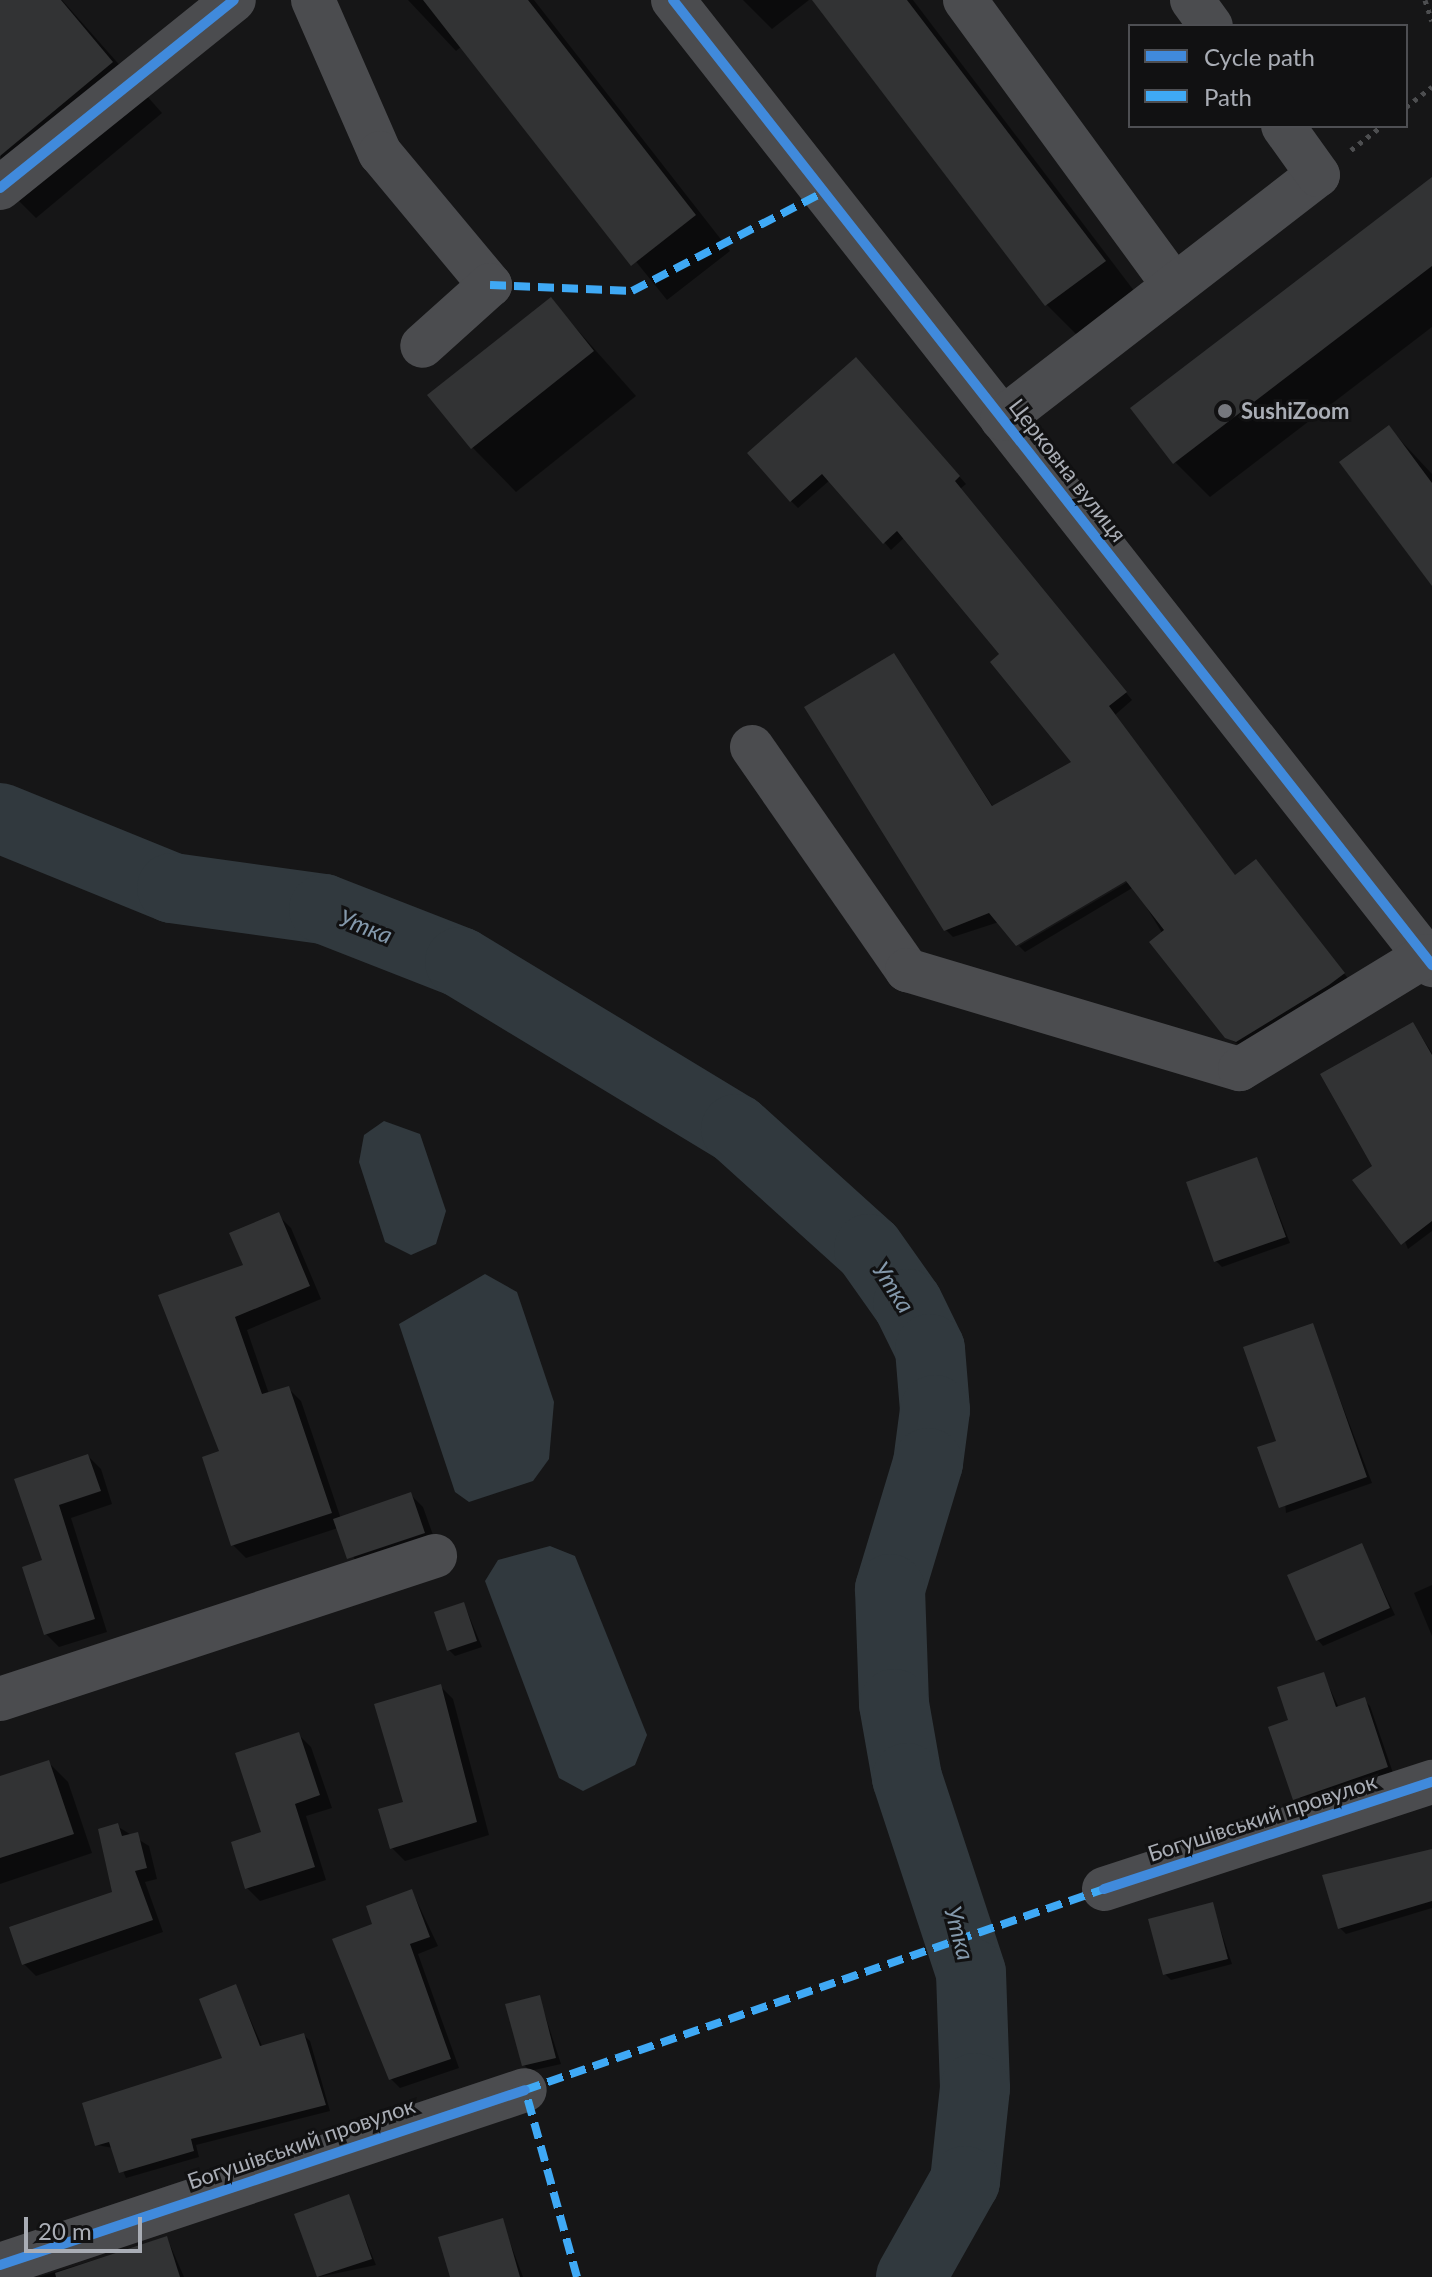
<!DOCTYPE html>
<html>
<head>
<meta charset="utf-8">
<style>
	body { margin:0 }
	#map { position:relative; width:1432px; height:2277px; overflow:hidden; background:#161617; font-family:Lato,sans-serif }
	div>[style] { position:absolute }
	.water>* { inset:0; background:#31393e }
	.shadow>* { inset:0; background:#0007 }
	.river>* { height:70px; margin:-35px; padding:0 35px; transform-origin:35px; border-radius:35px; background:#31393e }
	.building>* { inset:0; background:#323334 }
	.path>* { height:5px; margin-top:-2.5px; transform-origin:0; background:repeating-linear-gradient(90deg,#4d4e50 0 4px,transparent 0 10px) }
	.minor>* { height:44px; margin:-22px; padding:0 22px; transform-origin:22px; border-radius:22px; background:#4b4c4f }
	.quiet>* { height:8px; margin-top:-4px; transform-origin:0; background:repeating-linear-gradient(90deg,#3fa9f5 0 16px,transparent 0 24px) }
	.cycleway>* { height:10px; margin:-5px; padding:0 5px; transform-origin:5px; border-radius:5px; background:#408adc }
	.dots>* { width:22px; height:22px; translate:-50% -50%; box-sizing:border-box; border:4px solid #111112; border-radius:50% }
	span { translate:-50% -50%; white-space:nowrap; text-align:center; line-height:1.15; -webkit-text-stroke:6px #111112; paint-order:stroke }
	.poi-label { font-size:22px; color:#a9adb5; font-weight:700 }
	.left { translate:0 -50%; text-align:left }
	.street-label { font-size:22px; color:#a9adb5 }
	.water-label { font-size:24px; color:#8499ac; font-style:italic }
	.legend { position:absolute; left:1128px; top:24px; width:280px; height:104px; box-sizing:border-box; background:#111112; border:2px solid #4e4f53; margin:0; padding:10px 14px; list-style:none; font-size:24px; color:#a9adb5 }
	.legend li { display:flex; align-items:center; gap:16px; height:40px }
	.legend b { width:40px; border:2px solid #4e4f53 }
	.scale { position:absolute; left:24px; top:2217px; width:118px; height:36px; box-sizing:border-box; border:4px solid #a9adb5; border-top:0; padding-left:10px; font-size:24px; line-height:28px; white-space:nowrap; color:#a9adb5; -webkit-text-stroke:6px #111112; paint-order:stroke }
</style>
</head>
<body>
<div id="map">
	<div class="water">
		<i style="clip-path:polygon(384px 1121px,420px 1134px,446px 1211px,436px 1244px,411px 1255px,385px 1242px,359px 1162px,364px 1135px)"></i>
		<i style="clip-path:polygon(485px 1274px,517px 1292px,554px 1402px,549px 1459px,533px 1481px,469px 1502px,455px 1492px,399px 1324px)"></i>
		<i style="clip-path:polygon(550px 1546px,575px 1556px,647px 1735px,635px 1765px,583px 1791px,559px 1778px,485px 1581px,498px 1560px)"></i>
	</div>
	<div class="shadow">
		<i style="clip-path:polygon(5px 0,62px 0,162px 113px,36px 218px,0 182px)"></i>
		<i style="clip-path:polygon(408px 0,534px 0,730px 251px,667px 300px,462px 46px,456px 51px)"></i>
		<i style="clip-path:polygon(743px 0,809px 0,772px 29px)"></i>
		<i style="clip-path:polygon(814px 0,913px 0,1138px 296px,1081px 339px,1047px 305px)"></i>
		<i style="clip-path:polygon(1432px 180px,1432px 327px,1210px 497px,1175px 462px)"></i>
		<i style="clip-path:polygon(551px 300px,636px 396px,516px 492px,472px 447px)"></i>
		<i style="clip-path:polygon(863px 367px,966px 484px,960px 489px,1132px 700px,1115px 715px,1236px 877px,1263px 869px,1350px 981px,1245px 1048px,1226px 1037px,1134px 887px,1025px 952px,1019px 946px,1136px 877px,953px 937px,946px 930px,894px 656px,994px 808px,1074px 763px,1002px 654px,905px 537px,891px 550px,830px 480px,798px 508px,791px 501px)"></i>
		<i style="clip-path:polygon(1389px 428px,1432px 474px,1432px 582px)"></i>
		<i style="clip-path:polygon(1413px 1024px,1432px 1053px,1432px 1231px,1408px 1249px,1374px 1166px)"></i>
		<i style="clip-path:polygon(1257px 1159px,1290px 1243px,1222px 1267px,1216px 1261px)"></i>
		<i style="clip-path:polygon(278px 1215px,291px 1228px,321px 1299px,247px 1330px,269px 1394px,288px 1388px,301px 1401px,341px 1519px,410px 1494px,423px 1507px,437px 1546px,361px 1571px,338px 1528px,246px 1558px,233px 1545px,221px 1452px,160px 1297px,245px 1266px)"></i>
		<i style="clip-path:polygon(1312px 1326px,1372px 1483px,1286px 1513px,1279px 1442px)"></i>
		<i style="clip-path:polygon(88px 1456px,101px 1469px,112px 1504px,71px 1518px,107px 1632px,59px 1647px,46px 1634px,45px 1561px,17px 1481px)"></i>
		<i style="clip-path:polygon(1361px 1545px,1395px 1615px,1323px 1646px,1318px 1640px)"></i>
		<i style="clip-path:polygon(1432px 1585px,1432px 1636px,1414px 1593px)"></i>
		<i style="clip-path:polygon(464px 1604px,482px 1647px,455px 1656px,449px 1650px)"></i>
		<i style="clip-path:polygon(1323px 1674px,1339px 1708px,1364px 1700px,1370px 1706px,1393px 1773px,1301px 1805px,1290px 1721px)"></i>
		<i style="clip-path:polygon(440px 1686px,453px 1699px,489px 1835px,405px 1861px,392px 1848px)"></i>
		<i style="clip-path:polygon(298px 1734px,311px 1747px,332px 1808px,306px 1816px,326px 1880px,260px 1901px,247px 1888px)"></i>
		<i style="clip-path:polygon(48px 1762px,68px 1782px,92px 1853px,0 1884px,0 1778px)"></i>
		<i style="clip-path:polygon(117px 1826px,149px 1846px,157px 1879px,145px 1882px,163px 1932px,36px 1976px,24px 1964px,115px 1893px)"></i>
		<i style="clip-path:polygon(1432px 1851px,1432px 1908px,1346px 1934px,1340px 1928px,1325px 1876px)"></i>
		<i style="clip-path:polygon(412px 1891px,438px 1946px,418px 1954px,459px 2068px,400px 2088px,391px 2079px,375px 1925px)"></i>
		<i style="clip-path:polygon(1212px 1904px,1232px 1964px,1171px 1980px,1165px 1974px)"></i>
		<i style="clip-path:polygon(236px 1987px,263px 2048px,304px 2035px,310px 2041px,330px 2111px,196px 2145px,199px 2157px,126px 2178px,113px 2148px,97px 2145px,224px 2059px)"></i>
		<i style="clip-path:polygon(539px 1997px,561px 2064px,530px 2071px,524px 2065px)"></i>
		<i style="clip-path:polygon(348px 2197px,376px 2265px,319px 2277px,297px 2215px)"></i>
		<i style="clip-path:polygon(502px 2221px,523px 2277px,452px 2277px)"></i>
		<i style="clip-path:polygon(167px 2238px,184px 2277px,38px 2277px)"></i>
	</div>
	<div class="river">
		<i style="left:0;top:818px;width:186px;rotate:22.1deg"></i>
		<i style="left:172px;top:888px;width:153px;rotate:7.9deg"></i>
		<i style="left:324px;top:909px;width:146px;rotate:21.3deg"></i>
		<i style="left:460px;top:962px;width:323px;rotate:31.2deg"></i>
		<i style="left:736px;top:1129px;width:179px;rotate:42.1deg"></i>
		<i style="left:869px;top:1249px;width:67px;rotate:54.7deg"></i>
		<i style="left:908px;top:1304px;width:50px;rotate:63.9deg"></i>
		<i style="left:930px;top:1349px;width:61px;rotate:85.3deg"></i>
		<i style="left:935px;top:1410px;width:53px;rotate:97.5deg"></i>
		<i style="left:928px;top:1463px;width:132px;rotate:106.8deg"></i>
		<i style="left:890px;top:1589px;width:115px;rotate:88deg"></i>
		<i style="left:894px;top:1704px;width:75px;rotate:80deg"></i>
		<i style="left:907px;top:1778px;width:205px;rotate:71.8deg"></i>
		<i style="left:971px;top:1973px;width:115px;rotate:88deg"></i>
		<i style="left:975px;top:2088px;width:94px;rotate:96.1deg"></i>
		<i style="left:965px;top:2181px;width:110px;rotate:119.4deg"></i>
	</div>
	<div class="building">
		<i style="clip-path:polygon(0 0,61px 0,113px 62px,0 156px)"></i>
		<i style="clip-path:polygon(423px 0,528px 0,696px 215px,631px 266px)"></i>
		<i style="clip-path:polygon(812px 0,907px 0,1106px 261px,1045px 306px)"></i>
		<i style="clip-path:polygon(1432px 177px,1432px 266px,1173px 464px,1130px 408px)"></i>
		<i style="clip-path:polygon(551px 297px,594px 351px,471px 449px,427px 395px)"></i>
		<i style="clip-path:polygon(856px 357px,960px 476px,955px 481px,1127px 692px,1109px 706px,1235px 875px,1256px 859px,1345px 973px,1329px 985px,1236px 1042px,1225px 1038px,1149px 942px,1164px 930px,1126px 881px,1016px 946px,989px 913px,944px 931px,804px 707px,894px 653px,992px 806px,1071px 762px,990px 662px,999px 654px,897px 531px,883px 544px,822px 474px,790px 502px,747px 453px)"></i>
		<i style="clip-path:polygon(1389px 425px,1432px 483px,1432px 586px,1339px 462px)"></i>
		<i style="clip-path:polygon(1413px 1022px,1432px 1055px,1432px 1221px,1401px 1245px,1352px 1180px,1372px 1166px,1320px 1074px)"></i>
		<i style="clip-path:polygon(1257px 1157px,1286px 1237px,1214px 1262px,1186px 1182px)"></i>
		<i style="clip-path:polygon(279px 1212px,310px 1286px,235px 1317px,262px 1394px,289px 1386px,332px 1513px,231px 1546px,202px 1457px,219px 1451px,158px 1295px,243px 1265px,229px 1233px)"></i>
		<i style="clip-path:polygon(1313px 1323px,1367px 1477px,1279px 1508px,1257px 1447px,1276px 1441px,1243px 1347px)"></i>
		<i style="clip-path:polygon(88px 1454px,101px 1491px,59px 1505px,95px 1619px,44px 1635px,22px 1567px,42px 1560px,14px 1479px)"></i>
		<i style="clip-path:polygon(411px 1492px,425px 1533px,347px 1559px,333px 1519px)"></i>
		<i style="clip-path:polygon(1362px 1543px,1390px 1608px,1316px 1641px,1287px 1575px)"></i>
		<i style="clip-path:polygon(464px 1602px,477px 1641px,447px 1651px,434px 1612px)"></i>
		<i style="clip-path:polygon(1324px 1672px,1336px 1707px,1365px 1697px,1388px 1767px,1293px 1800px,1268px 1727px,1288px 1720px,1277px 1687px)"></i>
		<i style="clip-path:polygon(441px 1684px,477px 1822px,390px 1849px,378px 1809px,403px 1802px,374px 1704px)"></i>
		<i style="clip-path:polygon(299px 1732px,320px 1795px,295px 1804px,315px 1867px,245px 1889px,231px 1842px,261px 1832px,235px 1753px)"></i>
		<i style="clip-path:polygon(49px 1760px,74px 1834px,0 1858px,0 1776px)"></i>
		<i style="clip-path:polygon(118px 1823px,122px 1836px,138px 1832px,147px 1868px,135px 1871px,153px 1920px,22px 1965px,9px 1927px,112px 1892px,98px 1829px)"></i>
		<i style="clip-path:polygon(1432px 1849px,1432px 1901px,1338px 1929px,1322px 1875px)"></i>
		<i style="clip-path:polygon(412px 1889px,430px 1937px,410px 1944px,451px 2059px,389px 2080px,332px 1939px,372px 1924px,366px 1906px)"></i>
		<i style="clip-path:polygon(1213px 1902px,1228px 1959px,1163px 1975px,1148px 1919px)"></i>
		<i style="clip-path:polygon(236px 1984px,260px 2046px,304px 2033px,326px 2105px,191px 2139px,194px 2151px,119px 2173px,109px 2142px,95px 2146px,82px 2103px,222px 2058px,199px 1999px)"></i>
		<i style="clip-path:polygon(540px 1995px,556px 2058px,522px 2066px,505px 2004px)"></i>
		<i style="clip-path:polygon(349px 2194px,372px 2259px,317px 2277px,294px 2214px)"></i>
		<i style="clip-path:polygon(503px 2218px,520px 2277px,450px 2277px,438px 2237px)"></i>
		<i style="clip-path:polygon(167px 2236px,180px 2277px,56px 2277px,55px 2273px)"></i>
	</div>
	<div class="path">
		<i style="left:1425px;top:0;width:22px;rotate:72deg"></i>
		<i style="left:1406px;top:107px;width:33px;rotate:-38deg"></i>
		<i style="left:1351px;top:150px;width:39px;rotate:-38deg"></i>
	</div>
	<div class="minor">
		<i style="left:313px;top:0;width:167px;rotate:66.4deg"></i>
		<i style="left:380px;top:153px;width:172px;rotate:50.2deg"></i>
		<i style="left:490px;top:285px;width:91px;rotate:138.1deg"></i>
		<i style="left:673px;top:0;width:1228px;rotate:51.81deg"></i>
		<i style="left:965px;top:0;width:354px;rotate:53.8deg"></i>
		<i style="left:1192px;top:0;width:32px;rotate:54deg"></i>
		<i style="left:0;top:188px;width:300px;rotate:-38.8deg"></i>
		<i style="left:1002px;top:419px;width:399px;rotate:-37.7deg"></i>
		<i style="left:1318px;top:175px;width:60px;rotate:-125.5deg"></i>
		<i style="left:752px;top:747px;width:272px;rotate:55.2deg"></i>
		<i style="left:907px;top:970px;width:347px;rotate:16.6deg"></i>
		<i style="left:1240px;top:1069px;width:217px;rotate:-31.4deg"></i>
		<i style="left:0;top:1699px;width:458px;rotate:-18.2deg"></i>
		<i style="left:1104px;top:1889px;width:345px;rotate:-18.1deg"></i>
		<i style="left:0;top:2265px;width:553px;rotate:-18.43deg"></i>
	</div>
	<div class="quiet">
		<i style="left:490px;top:285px;width:142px;rotate:2.4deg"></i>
		<i style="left:632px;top:291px;width:216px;rotate:-27.3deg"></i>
		<i style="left:577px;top:2277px;width:194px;rotate:-105.5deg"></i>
		<i style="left:525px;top:2090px;width:613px;rotate:-19.14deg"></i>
	</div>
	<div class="cycleway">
		<i style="left:673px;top:0;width:1228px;rotate:51.81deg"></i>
		<i style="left:0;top:188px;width:300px;rotate:-38.8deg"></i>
		<i style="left:1104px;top:1889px;width:345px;rotate:-18.1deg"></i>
		<i style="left:0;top:2265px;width:553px;rotate:-18.43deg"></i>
	</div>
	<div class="dots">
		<i style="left:1225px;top:411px;background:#76787e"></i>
	</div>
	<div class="poi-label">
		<span class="left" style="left:1241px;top:411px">SushiZoom</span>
	</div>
	<div class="street-label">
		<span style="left:1068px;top:470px;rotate:52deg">Церковна вулиця</span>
		<span style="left:1262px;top:1817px;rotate:-18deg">Богушівський провулок</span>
		<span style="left:301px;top:2143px;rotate:-19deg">Богушівський провулок</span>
	</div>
	<div class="water-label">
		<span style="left:366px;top:926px;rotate:21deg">Утка</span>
		<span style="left:894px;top:1287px;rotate:57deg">Утка</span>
		<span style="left:960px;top:1933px;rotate:75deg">Утка</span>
	</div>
	<ul class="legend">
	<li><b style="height:10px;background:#408adc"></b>Cycle path</li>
	<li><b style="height:10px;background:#3fa9f5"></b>Path</li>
	</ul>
	<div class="scale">20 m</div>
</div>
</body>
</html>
